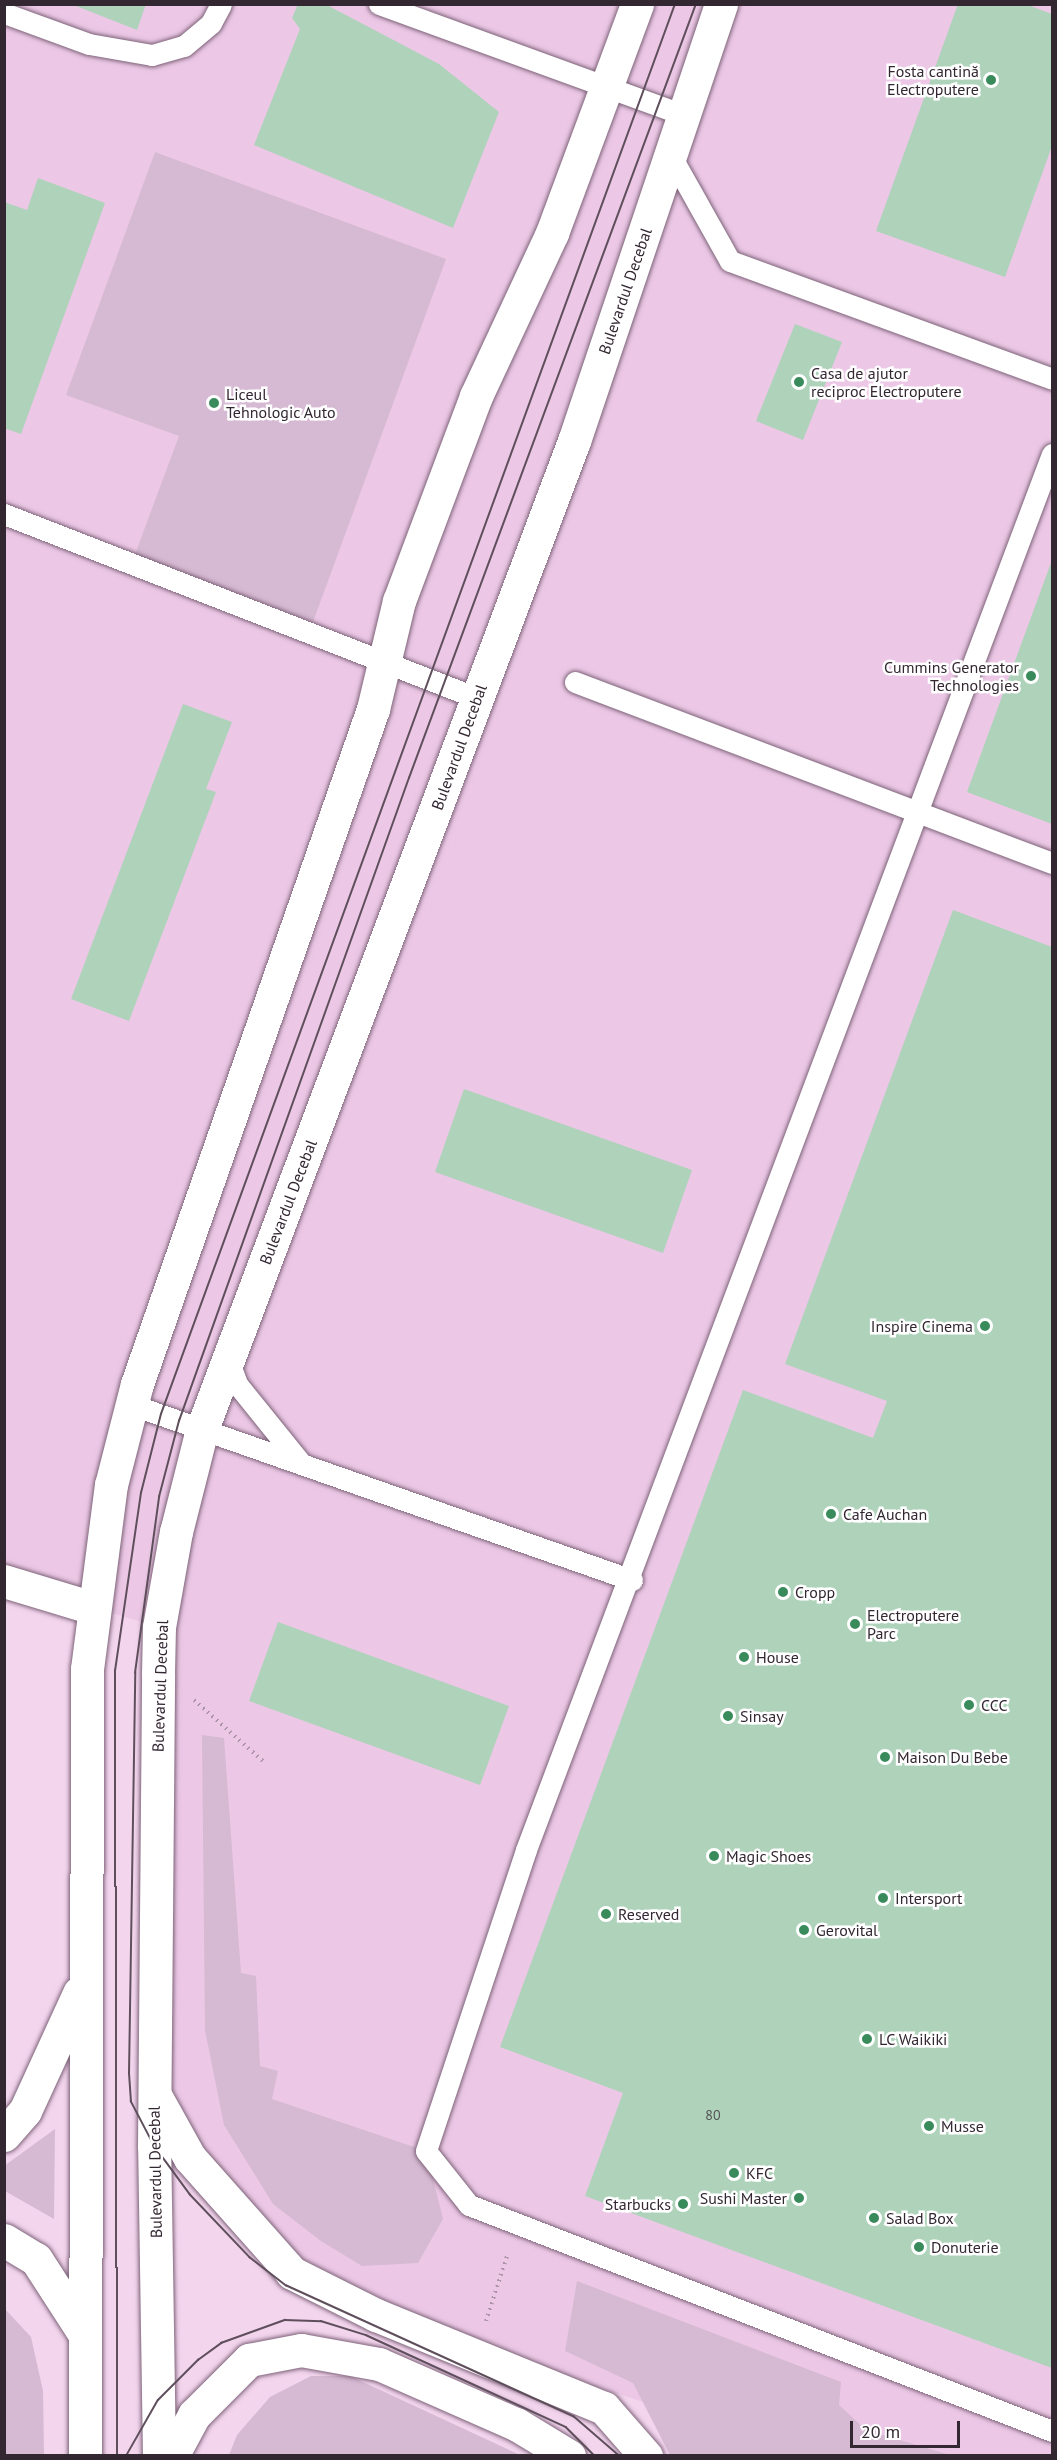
<!DOCTYPE html>
<html>
<head>
<meta charset="utf-8">
<style>
	body { margin:0 }
	#map { position:relative; width:1057px; height:2460px; overflow:hidden; background:#f3d5ee; font-family:"PT Sans",sans-serif }
	div>[style] { position:absolute }
	.built>* { inset:0; background:#ecc8e6 }
	.green>* { inset:0; background:#d6b9d2 }
	.building>* { inset:0; background:#aed2ba }
	.path>* { height:4px; margin-top:-2px; transform-origin:0; background:repeating-linear-gradient(90deg,#ac94a8 0 1.5px,transparent 0 6px) }
	.roads { filter:drop-shadow(0 0 2px #7d6379) drop-shadow(0 0 2px #7d6379) }
	.service>* { height:21px; margin:-10.5px; padding:0 10.5px; transform-origin:10.5px; border-radius:10.5px; background:#fff }
	.minor>* { height:33px; margin:-16.5px; padding:0 16.5px; transform-origin:16.5px; border-radius:16.5px; background:#fff }
	.primary>* { height:33px; margin:-16.5px; padding:0 16.5px; transform-origin:16.5px; border-radius:16.5px; background:#fff }
	.tram>* { height:1.5px; margin:-0.75px; padding:0 0.75px; transform-origin:0.75px; border-radius:0.75px; background:#5f4f5c }
	.dots>* { width:16px; height:16px; translate:-50% -50%; box-sizing:border-box; border:3px solid #fff; border-radius:50% }
	span { translate:-50% -50%; white-space:nowrap; text-align:center; line-height:1.15; -webkit-text-stroke:5px #fff; paint-order:stroke }
	.number-label { font-size:14px; color:#525253 }
	.number-label span { -webkit-text-stroke-width:0 }
	.poi-label { font-size:16px; color:#332731 }
	.right { translate:-100% -50%; text-align:right }
	.left { translate:0 -50%; text-align:left }
	.street-label { font-size:16px; color:#332731 }
	.frame { position:absolute; inset:0; border:6px solid #332731; pointer-events:none }
	.scale { position:absolute; left:850px; top:2421px; width:110px; height:27px; box-sizing:border-box; border:3px solid #332731; border-top:0; padding-left:8px; font-size:18px; line-height:21px; white-space:nowrap; color:#332731; -webkit-text-stroke:4px #fff; paint-order:stroke }
</style>
</head>
<body>
<div id="map">
	<div class="built">
		<i style="clip-path:polygon(4px 5px,1052px 5px,1052px 2455px,790px 2455px,699px 2420px,376px 2315px,292px 2273px,154px 2093px,159px 1627px,5px 1582px)"></i>
	</div>
	<div class="green">
		<i style="clip-path:polygon(155px 152px,446px 259px,313px 622px,134px 557px,179px 436px,66px 395px)"></i>
		<i style="clip-path:polygon(202px 1735px,224px 1738px,241px 1973px,256px 1976px,260px 2066px,278px 2071px,272px 2099px,426px 2151px,443px 2219px,418px 2263px,362px 2266px,321px 2241px,273px 2204px,224px 2125px,205px 2030px)"></i>
		<i style="clip-path:polygon(55px 2129px,54px 2219px,5px 2191px,4px 2166px)"></i>
		<i style="clip-path:polygon(577px 2281px,841px 2382px,839px 2405px,866px 2430px,950px 2455px,670px 2455px,633px 2383px,565px 2351px)"></i>
		<i style="clip-path:polygon(5px 2309px,31px 2337px,43px 2391px,44px 2455px,5px 2455px)"></i>
		<i style="clip-path:polygon(311px 2376px,350px 2376px,520px 2455px,229px 2455px,237px 2435px,270px 2397px)"></i>
	</div>
	<div class="building">
		<i style="clip-path:polygon(71px 4px,146px 4px,137px 30px)"></i>
		<i style="clip-path:polygon(298px 4px,325px 4px,439px 64px,499px 112px,453px 228px,254px 145px,300px 29px,292px 18px)"></i>
		<i style="clip-path:polygon(958px 4px,1025px 4px,1052px 14px,1052px 146px,1005px 277px,876px 231px)"></i>
		<i style="clip-path:polygon(38px 178px,105px 203px,21px 434px,4px 428px,4px 202px,27px 210px)"></i>
		<i style="clip-path:polygon(795px 324px,842px 342px,803px 440px,756px 421px)"></i>
		<i style="clip-path:polygon(1052px 560px,1052px 824px,967px 792px)"></i>
		<i style="clip-path:polygon(183px 704px,232px 722px,206px 789px,216px 792px,129px 1021px,71px 999px)"></i>
		<i style="clip-path:polygon(953px 910px,1052px 947px,1052px 2368px,585px 2196px,623px 2093px,500px 2047px,743px 1390px,873px 1438px,887px 1401px,785px 1364px)"></i>
		<i style="clip-path:polygon(464px 1089px,692px 1170px,663px 1253px,435px 1172px)"></i>
		<i style="clip-path:polygon(278px 1622px,509px 1706px,480px 1785px,249px 1701px)"></i>
	</div>
	<div class="path">
		<i style="left:194px;top:1700px;width:95px;rotate:41.6deg"></i>
		<i style="left:486px;top:2321px;width:71px;rotate:-72.1deg"></i>
	</div>
	<div class="roads">
		<div class="service">
			<i style="left:379px;top:4px;width:325px;rotate:20deg"></i>
			<i style="left:4px;top:13px;width:90px;rotate:20deg"></i>
			<i style="left:89px;top:44px;width:64px;rotate:9.9deg"></i>
			<i style="left:152px;top:55px;width:33px;rotate:-16deg"></i>
			<i style="left:184px;top:46px;width:35px;rotate:-40deg"></i>
			<i style="left:211px;top:23px;width:21px;rotate:-62deg"></i>
			<i style="left:671px;top:156px;width:120px;rotate:60.7deg"></i>
			<i style="left:730px;top:261px;width:343px;rotate:20.1deg"></i>
			<i style="left:1052px;top:454px;width:1492px;rotate:110.65deg"></i>
			<i style="left:526px;top:1850px;width:317px;rotate:108.4deg"></i>
			<i style="left:426px;top:2151px;width:69px;rotate:51.5deg"></i>
			<i style="left:469px;top:2205px;width:625px;rotate:21.19deg"></i>
			<i style="left:4px;top:514px;width:508px;rotate:21.26deg"></i>
			<i style="left:575px;top:682px;width:510px;rotate:20.78deg"></i>
			<i style="left:228px;top:1359px;width:27px;rotate:70deg"></i>
			<i style="left:237px;top:1384px;width:100px;rotate:51.1deg"></i>
			<i style="left:130px;top:1404px;width:532px;rotate:19.32deg"></i>
		</div>
		<div class="minor">
			<i style="left:4px;top:1581px;width:93px;rotate:16.9deg"></i>
		</div>
		<div class="primary">
			<i style="left:156px;top:2097px;width:70px;rotate:60.9deg"></i>
			<i style="left:190px;top:2158px;width:154px;rotate:48.4deg"></i>
			<i style="left:292px;top:2273px;width:94px;rotate:26.6deg"></i>
			<i style="left:376px;top:2315px;width:246px;rotate:22.2deg"></i>
			<i style="left:604px;top:2408px;width:64px;rotate:48.8deg"></i>
			<i style="left:4px;top:2135px;width:32px;rotate:-49deg"></i>
			<i style="left:25px;top:2111px;width:130px;rotate:-65.4deg"></i>
			<i style="left:4px;top:2240px;width:37px;rotate:31deg"></i>
			<i style="left:36px;top:2259px;width:90px;rotate:57.2deg"></i>
			<i style="left:85px;top:2456px;width:787px;rotate:-89.85deg"></i>
			<i style="left:87px;top:1669px;width:186px;rotate:-82.6deg"></i>
			<i style="left:111px;top:1485px;width:104px;rotate:-75.6deg"></i>
			<i style="left:137px;top:1384px;width:715px;rotate:-70.73deg"></i>
			<i style="left:373px;top:709px;width:111px;rotate:-76.5deg"></i>
			<i style="left:399px;top:601px;width:219px;rotate:-69.4deg"></i>
			<i style="left:476px;top:396px;width:180px;rotate:-65deg"></i>
			<i style="left:552px;top:233px;width:244px;rotate:-69.6deg"></i>
			<i style="left:159px;top:2456px;width:310px;rotate:-90.9deg"></i>
			<i style="left:154px;top:2146px;width:472px;rotate:-89.5deg"></i>
			<i style="left:158px;top:1674px;width:47px;rotate:-88.8deg"></i>
			<i style="left:159px;top:1627px;width:97px;rotate:-79.9deg"></i>
			<i style="left:176px;top:1532px;width:106px;rotate:-75.8deg"></i>
			<i style="left:202px;top:1429px;width:1056px;rotate:-69.37deg"></i>
			<i style="left:574px;top:441px;width:461px;rotate:-71.4deg"></i>
			<i style="left:172px;top:2456px;width:47px;rotate:-61.8deg"></i>
			<i style="left:194px;top:2415px;width:78px;rotate:-45deg"></i>
			<i style="left:249px;top:2360px;width:53px;rotate:-10.9deg"></i>
			<i style="left:301px;top:2350px;width:79px;rotate:10.2deg"></i>
			<i style="left:379px;top:2364px;width:150px;rotate:23.7deg"></i>
			<i style="left:516px;top:2424px;width:62px;rotate:31.1deg"></i>
		</div>
	</div>
	<div class="tram">
		<i style="left:117px;top:2456px;width:785px;rotate:-90.15deg"></i>
		<i style="left:115px;top:1671px;width:180px;rotate:-81.7deg"></i>
		<i style="left:141px;top:1493px;width:81px;rotate:-75.8deg"></i>
		<i style="left:161px;top:1414px;width:1501px;rotate:-69.97deg"></i>
		<i style="left:126px;top:2456px;width:64px;rotate:-60.3deg"></i>
		<i style="left:158px;top:2400px;width:57px;rotate:-45deg"></i>
		<i style="left:198px;top:2360px;width:29px;rotate:-36deg"></i>
		<i style="left:221px;top:2343px;width:68px;rotate:-19.8deg"></i>
		<i style="left:285px;top:2320px;width:36px;rotate:2deg"></i>
		<i style="left:321px;top:2321px;width:47px;rotate:17.3deg"></i>
		<i style="left:366px;top:2335px;width:220px;rotate:24.7deg"></i>
		<i style="left:566px;top:2427px;width:41px;rotate:45deg"></i>
		<i style="left:619px;top:2456px;width:60px;rotate:-139.1deg"></i>
		<i style="left:574px;top:2417px;width:316px;rotate:-155.5deg"></i>
		<i style="left:286px;top:2286px;width:46px;rotate:-142.1deg"></i>
		<i style="left:250px;top:2258px;width:87px;rotate:-133.6deg"></i>
		<i style="left:190px;top:2195px;width:61px;rotate:-126.3deg"></i>
		<i style="left:154px;top:2146px;width:50px;rotate:-117.6deg"></i>
		<i style="left:131px;top:2102px;width:28px;rotate:-94deg"></i>
		<i style="left:129px;top:2074px;width:401px;rotate:-89.1deg"></i>
		<i style="left:135px;top:1673px;width:178px;rotate:-82.2deg"></i>
		<i style="left:159px;top:1497px;width:79px;rotate:-75.3deg"></i>
		<i style="left:179px;top:1421px;width:683px;rotate:-70.32deg"></i>
		<i style="left:409px;top:778px;width:825px;rotate:-69.66deg"></i>
	</div>
	<div class="dots">
		<i style="left:991px;top:80px;background:#3a8b5c"></i>
		<i style="left:799px;top:382px;background:#3a8b5c"></i>
		<i style="left:214px;top:403px;background:#3a8b5c"></i>
		<i style="left:1031px;top:676px;background:#3a8b5c"></i>
		<i style="left:985px;top:1326px;background:#3a8b5c"></i>
		<i style="left:831px;top:1514px;background:#3a8b5c"></i>
		<i style="left:783px;top:1592px;background:#3a8b5c"></i>
		<i style="left:855px;top:1624px;background:#3a8b5c"></i>
		<i style="left:744px;top:1657px;background:#3a8b5c"></i>
		<i style="left:969px;top:1705px;background:#3a8b5c"></i>
		<i style="left:728px;top:1716px;background:#3a8b5c"></i>
		<i style="left:885px;top:1757px;background:#3a8b5c"></i>
		<i style="left:714px;top:1856px;background:#3a8b5c"></i>
		<i style="left:883px;top:1898px;background:#3a8b5c"></i>
		<i style="left:606px;top:1914px;background:#3a8b5c"></i>
		<i style="left:804px;top:1930px;background:#3a8b5c"></i>
		<i style="left:867px;top:2039px;background:#3a8b5c"></i>
		<i style="left:929px;top:2126px;background:#3a8b5c"></i>
		<i style="left:734px;top:2173px;background:#3a8b5c"></i>
		<i style="left:799px;top:2198px;background:#3a8b5c"></i>
		<i style="left:683px;top:2204px;background:#3a8b5c"></i>
		<i style="left:874px;top:2218px;background:#3a8b5c"></i>
		<i style="left:919px;top:2247px;background:#3a8b5c"></i>
	</div>
	<div class="number-label">
		<span style="left:713px;top:2115px">80</span>
	</div>
	<div class="poi-label">
		<span class="right" style="left:979px;top:80px">Fosta cantină<br>Electroputere</span>
		<span class="left" style="left:811px;top:382px">Casa de ajutor<br>reciproc Electroputere</span>
		<span class="left" style="left:226px;top:403px">Liceul<br>Tehnologic Auto</span>
		<span class="right" style="left:1019px;top:676px">Cummins Generator<br>Technologies</span>
		<span class="right" style="left:973px;top:1326px">Inspire Cinema</span>
		<span class="left" style="left:843px;top:1514px">Cafe Auchan</span>
		<span class="left" style="left:795px;top:1592px">Cropp</span>
		<span class="left" style="left:867px;top:1624px">Electroputere<br>Parc</span>
		<span class="left" style="left:756px;top:1657px">House</span>
		<span class="left" style="left:981px;top:1705px">CCC</span>
		<span class="left" style="left:740px;top:1716px">Sinsay</span>
		<span class="left" style="left:897px;top:1757px">Maison Du Bebe</span>
		<span class="left" style="left:726px;top:1856px">Magic Shoes</span>
		<span class="left" style="left:895px;top:1898px">Intersport</span>
		<span class="left" style="left:618px;top:1914px">Reserved</span>
		<span class="left" style="left:816px;top:1930px">Gerovital</span>
		<span class="left" style="left:879px;top:2039px">LC Waikiki</span>
		<span class="left" style="left:941px;top:2126px">Musse</span>
		<span class="left" style="left:746px;top:2173px">KFC</span>
		<span class="right" style="left:787px;top:2198px">Sushi Master</span>
		<span class="right" style="left:671px;top:2204px">Starbucks</span>
		<span class="left" style="left:886px;top:2218px">Salad Box</span>
		<span class="left" style="left:931px;top:2247px">Donuterie</span>
	</div>
	<div class="street-label">
		<span style="left:625px;top:291px;rotate:-71deg">Bulevardul Decebal</span>
		<span style="left:459px;top:747px;rotate:-70deg">Bulevardul Decebal</span>
		<span style="left:288px;top:1202px;rotate:-69deg">Bulevardul Decebal</span>
		<span style="left:160px;top:1686px;rotate:-88deg">Bulevardul Decebal</span>
		<span style="left:155px;top:2172px;rotate:-91deg">Bulevardul Decebal</span>
	</div>
	<div class="frame"></div>
	<div class="scale">20 m</div>
</div>
</body>
</html>
